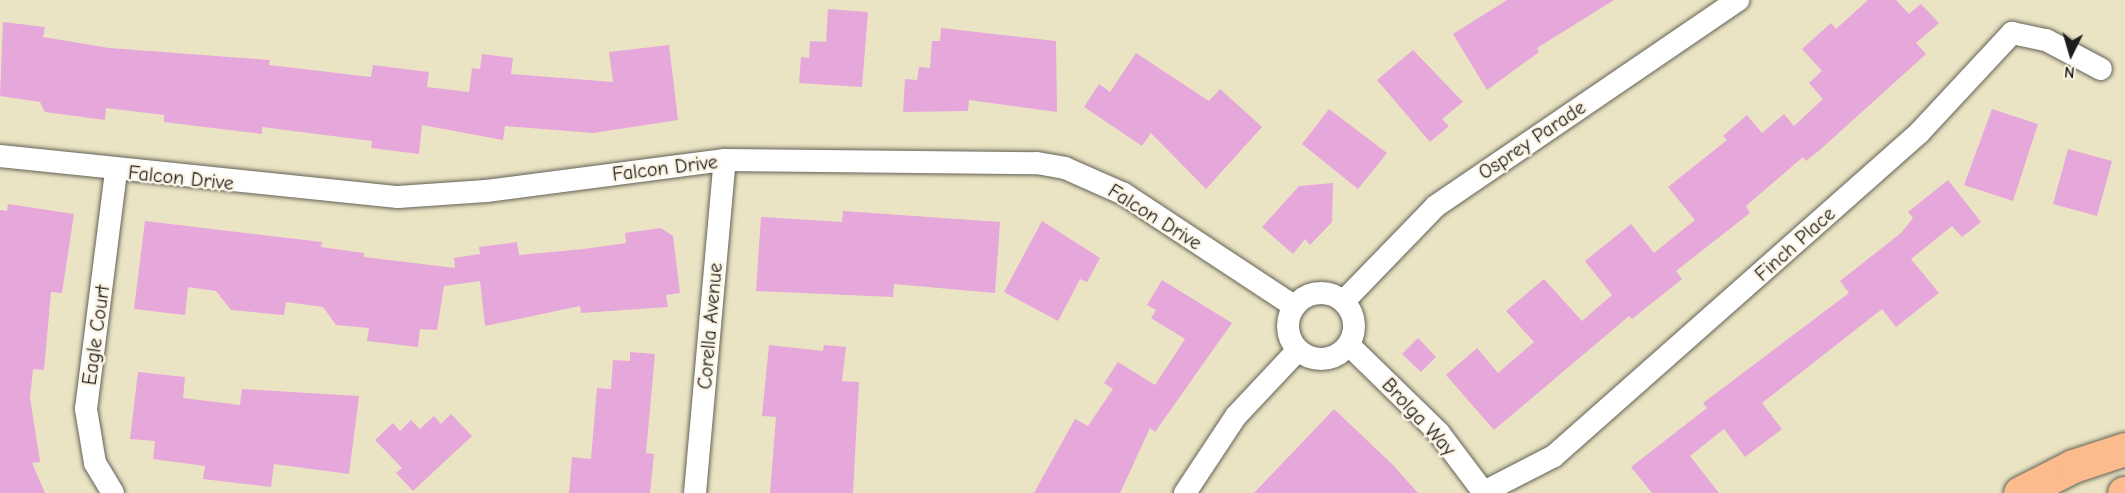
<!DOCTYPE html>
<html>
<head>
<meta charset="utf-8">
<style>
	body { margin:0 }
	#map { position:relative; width:2125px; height:493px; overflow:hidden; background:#ebe4c4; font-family:"Comic Neue",sans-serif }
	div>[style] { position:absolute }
	.building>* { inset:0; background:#e6a7da }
	.roads { filter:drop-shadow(0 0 2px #646257) drop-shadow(0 0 2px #646257) }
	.street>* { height:22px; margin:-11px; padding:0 11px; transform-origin:11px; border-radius:11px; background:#fff }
	.street>.ring { margin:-11px; padding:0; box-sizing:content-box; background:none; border:22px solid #fff; border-radius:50% }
	.highway>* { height:33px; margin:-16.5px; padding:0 16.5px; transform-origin:16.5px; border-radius:16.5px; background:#fbbb8c }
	span { translate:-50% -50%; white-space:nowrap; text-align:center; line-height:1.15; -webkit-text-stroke:5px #fcf5e5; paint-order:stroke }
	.street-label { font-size:20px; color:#1c1c1c }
	.north { position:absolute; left:2041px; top:24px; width:60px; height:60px; -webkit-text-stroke:4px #fcf5e5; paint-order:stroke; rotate:185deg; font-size:16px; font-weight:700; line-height:24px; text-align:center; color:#1c1c1c }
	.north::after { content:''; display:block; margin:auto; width:21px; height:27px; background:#1c1c1c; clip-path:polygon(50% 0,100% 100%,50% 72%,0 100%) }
</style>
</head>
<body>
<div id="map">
	<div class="building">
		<i style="clip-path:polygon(1507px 0,1614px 0,1537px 48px,1539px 52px,1487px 90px,1453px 34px)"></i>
		<i style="clip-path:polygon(1868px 0,1896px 0,1909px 14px,1921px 4px,1939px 23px,1916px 43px,1926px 54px,1821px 149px,1806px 161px,1803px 157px,1746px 206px,1750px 213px,1676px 271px,1682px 279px,1632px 319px,1629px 316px,1494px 430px,1446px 375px,1477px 348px,1498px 373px,1534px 342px,1506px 311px,1544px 279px,1582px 321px,1612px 295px,1585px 261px,1631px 224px,1654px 253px,1695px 220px,1668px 187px,1727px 140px,1723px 136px,1747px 115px,1762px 133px,1784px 114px,1794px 126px,1823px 99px,1809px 83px,1822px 71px,1802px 49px,1831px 23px,1836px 29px)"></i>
		<i style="clip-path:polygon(828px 9px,868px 12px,862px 87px,799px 83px,801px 57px,809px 58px,810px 41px,826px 42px)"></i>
		<i style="clip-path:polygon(3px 22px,45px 27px,43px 37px,109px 48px,270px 60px,269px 65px,371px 77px,373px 65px,429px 72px,427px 87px,469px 92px,472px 68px,480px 69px,482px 54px,513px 58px,511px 74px,613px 82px,609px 52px,669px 45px,678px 120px,593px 133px,505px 126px,503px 140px,422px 125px,419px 154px,371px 148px,372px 141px,262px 127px,262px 134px,164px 122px,164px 115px,106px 108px,105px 120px,45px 112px,40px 102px,0 96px)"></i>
		<i style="clip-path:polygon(941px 28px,1056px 41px,1057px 112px,969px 100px,968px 111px,903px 112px,905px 79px,917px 80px,919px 67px,930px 68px,932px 41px,940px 41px)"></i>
		<i style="clip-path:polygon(1413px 50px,1463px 102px,1442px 119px,1449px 126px,1430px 142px,1377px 80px)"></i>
		<i style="clip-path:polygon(1136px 53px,1209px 101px,1220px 89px,1262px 127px,1206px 189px,1151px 133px,1142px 146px,1084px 107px,1099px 84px,1110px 92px)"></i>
		<i style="clip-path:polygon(1329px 109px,1387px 153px,1358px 189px,1302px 144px)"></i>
		<i style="clip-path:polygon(1992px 109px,2038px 124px,2013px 201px,1964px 185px)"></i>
		<i style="clip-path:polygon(2068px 149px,2112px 161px,2097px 216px,2053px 204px)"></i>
		<i style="clip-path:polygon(1948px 180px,1981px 222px,1962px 237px,1952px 226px,1911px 259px,1939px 293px,1896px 327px,1882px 309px,1762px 403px,1782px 429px,1745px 457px,1724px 429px,1690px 456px,1719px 493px,1652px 493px,1631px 467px,1707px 408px,1703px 403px,1849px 293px,1840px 281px,1901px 233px,1913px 218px,1908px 212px)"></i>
		<i style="clip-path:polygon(1333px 183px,1332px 222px,1310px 245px,1305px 239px,1293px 254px,1262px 227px,1299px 186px)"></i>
		<i style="clip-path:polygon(8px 204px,74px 214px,62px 293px,51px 292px,44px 370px,33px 369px,30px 398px,40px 462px,32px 463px,45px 493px,0 493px,0 210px,7px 211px)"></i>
		<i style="clip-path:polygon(843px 211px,1000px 222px,995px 293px,894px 284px,893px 297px,756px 291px,761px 217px,842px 222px)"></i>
		<i style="clip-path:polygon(145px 221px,322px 242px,321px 247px,364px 253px,364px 257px,455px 268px,454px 258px,480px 254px,479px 247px,517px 242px,519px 255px,584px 249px,626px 243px,625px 233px,661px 228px,673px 236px,680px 293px,666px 295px,668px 307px,581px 313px,580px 306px,485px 326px,480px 281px,444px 286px,437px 330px,420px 329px,418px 347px,367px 341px,369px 328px,336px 325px,323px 307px,286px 302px,284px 315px,231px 310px,216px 291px,188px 287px,185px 315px,134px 309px)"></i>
		<i style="clip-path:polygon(1042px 221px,1100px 258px,1087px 282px,1080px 279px,1058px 321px,1004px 292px)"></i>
		<i style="clip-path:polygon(1162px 280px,1232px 323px,1155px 432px,1150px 428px,1120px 493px,1034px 493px,1075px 419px,1088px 426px,1113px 389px,1104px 383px,1118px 362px,1155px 385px,1185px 339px,1151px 318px,1156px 310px,1147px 305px)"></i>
		<i style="clip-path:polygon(1418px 338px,1436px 357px,1421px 372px,1402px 354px)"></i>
		<i style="clip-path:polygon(769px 345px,823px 351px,824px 345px,846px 347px,842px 381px,859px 382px,853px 493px,770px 493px,776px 417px,762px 416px)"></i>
		<i style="clip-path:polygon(630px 352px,655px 354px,646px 453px,654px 454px,650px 493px,569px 493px,572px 457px,591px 459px,597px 388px,611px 389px,613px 360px,630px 361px)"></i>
		<i style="clip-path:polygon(138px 372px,185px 377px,183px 398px,240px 405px,242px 389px,359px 396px,349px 474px,274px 464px,271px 487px,203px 479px,205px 466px,153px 459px,155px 441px,130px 439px)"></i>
		<i style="clip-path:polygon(1334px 409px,1392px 464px,1418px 493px,1254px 493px)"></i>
		<i style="clip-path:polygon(451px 414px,472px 436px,413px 491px,396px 473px,402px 468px,375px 440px,393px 423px,400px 431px,411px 420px,420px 429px,434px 416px,441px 424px)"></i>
	</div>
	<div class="roads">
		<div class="street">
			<i style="left:0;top:156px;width:400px;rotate:5.9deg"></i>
			<i style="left:398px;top:197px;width:88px;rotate:-3.9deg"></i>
			<i style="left:486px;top:191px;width:241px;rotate:-7.4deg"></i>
			<i style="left:725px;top:160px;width:312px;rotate:0.6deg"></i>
			<i style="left:1037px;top:163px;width:28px;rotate:10deg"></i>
			<i style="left:1065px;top:168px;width:64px;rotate:23.8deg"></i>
			<i style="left:1124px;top:194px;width:204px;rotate:33.4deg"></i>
			<i class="ring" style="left:1288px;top:293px;width:44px;height:44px"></i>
			<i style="left:1344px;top:301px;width:132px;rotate:-45.9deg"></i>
			<i style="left:1436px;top:206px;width:366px;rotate:-34.3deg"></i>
			<i style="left:1350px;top:346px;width:124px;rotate:44.3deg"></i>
			<i style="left:1439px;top:433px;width:75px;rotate:53.1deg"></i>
			<i style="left:1484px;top:492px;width:79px;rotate:-27.2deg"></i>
			<i style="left:1554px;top:456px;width:487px;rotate:-41.5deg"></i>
			<i style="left:1919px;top:133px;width:137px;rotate:-47.1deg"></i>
			<i style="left:2012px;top:33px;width:35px;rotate:12deg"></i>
			<i style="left:2046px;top:40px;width:62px;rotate:27.8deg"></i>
			<i style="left:113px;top:493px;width:35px;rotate:-121deg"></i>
			<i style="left:95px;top:463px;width:55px;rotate:-99.5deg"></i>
			<i style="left:86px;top:409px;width:239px;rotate:-82.8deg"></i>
			<i style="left:695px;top:493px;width:334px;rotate:-84.9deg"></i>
			<i style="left:1185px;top:493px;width:92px;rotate:-56.5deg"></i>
			<i style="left:1236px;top:416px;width:89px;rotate:-46.8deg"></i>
		</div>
		<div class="highway">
			<i style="left:2020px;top:493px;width:59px;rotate:-27deg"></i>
			<i style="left:2073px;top:466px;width:55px;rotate:-18.1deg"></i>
			<i style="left:2124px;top:493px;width:1px"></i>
		</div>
	</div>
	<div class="street-label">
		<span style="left:1532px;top:140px;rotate:-34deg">Osprey Parade</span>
		<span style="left:665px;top:168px;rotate:-7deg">Falcon Drive</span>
		<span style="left:181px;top:178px;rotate:6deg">Falcon Drive</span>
		<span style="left:1155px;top:217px;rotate:32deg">Falcon Drive</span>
		<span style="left:1795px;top:244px;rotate:-42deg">Finch Place</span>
		<span style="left:710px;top:326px;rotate:-85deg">Corella Avenue</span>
		<span style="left:96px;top:335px;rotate:-82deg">Eagle Court</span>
		<span style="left:1419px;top:417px;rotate:47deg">Brolga Way</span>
	</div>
	<div class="north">N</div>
</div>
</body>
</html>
